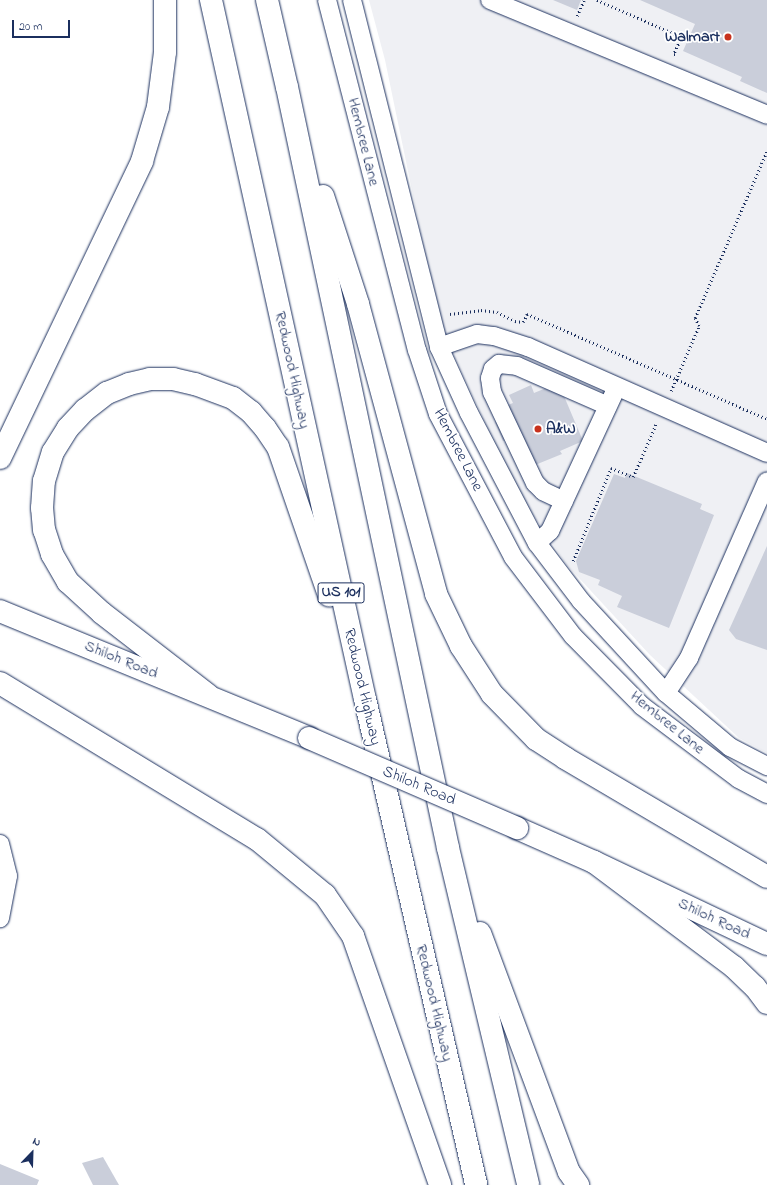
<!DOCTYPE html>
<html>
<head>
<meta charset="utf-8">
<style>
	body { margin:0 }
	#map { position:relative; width:767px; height:1185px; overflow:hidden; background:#fff; font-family:"Indie Flower",sans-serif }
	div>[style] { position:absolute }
	.built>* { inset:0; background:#eff0f4 }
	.building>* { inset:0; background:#caceda }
	.path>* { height:2.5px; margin-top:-1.25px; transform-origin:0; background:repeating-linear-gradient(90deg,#1b2f5e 0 1px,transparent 0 4px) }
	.roads { filter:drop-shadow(0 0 1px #1b2f5e) drop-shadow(0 0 1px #1b2f5e) }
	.minor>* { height:18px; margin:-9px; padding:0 9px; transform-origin:9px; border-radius:9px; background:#fff }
	.major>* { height:22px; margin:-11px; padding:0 11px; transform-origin:11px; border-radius:11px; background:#fff }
	.highway>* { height:22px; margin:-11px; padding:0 11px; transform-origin:11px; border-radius:11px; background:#fff }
	.bridges { filter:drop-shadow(0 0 1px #1b2f5e) drop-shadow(0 0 1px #1b2f5e) }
	.major-bridge>* { height:22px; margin:-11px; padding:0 11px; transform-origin:11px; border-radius:11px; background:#fff }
	.dots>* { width:11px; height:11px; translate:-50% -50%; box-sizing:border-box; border:2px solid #fff; border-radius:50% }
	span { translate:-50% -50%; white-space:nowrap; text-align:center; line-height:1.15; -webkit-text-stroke:3.5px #fff; paint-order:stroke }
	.shield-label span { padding:1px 3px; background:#fff; border:1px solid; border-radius:3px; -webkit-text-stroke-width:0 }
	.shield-label { font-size:15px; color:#1b2f5e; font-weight:700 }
	.poi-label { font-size:16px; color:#1b2f5e; font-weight:700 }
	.right { translate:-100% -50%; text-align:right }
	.left { translate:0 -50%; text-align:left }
	.street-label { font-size:16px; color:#1b2f5e }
	.north { position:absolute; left:12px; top:1133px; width:40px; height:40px; -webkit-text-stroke:3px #fff; paint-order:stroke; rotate:23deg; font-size:11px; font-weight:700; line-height:16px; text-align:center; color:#1b2f5e }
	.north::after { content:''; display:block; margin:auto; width:14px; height:18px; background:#1b2f5e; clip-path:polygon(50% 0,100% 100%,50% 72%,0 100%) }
	.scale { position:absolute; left:12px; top:20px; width:58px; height:18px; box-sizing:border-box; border:2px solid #1b2f5e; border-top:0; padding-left:5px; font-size:12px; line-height:14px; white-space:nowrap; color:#1b2f5e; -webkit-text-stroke:3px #fff; paint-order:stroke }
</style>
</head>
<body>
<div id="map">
	<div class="built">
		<i style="clip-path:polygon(369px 0,767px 0,767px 753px,739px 738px,650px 655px,567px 565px,518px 493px,440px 326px,385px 60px)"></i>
	</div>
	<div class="building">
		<i style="clip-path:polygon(553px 0,581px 0,577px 10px)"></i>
		<i style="clip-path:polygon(640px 0,767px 0,767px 93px,740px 81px,742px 77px,683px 51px,695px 24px)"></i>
		<i style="clip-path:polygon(531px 385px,534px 393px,551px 386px,553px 392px,561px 389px,583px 441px,560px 451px,562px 454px,535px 465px,517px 436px,503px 441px,495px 422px,507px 417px,503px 407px,513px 403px,509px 395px)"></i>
		<i style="clip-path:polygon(627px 473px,702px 504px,700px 509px,714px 515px,669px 628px,617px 607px,622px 596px,598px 585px,600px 580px,579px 572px,576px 561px,614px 474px,625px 478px)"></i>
		<i style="clip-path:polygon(767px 546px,767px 650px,736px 639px,729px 630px)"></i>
		<i style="clip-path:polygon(103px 1157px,119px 1185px,93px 1185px,82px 1163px)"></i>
		<i style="clip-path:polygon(0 1164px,39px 1180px,37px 1185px,0 1185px)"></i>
	</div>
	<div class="path">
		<i style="left:597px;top:0;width:93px;rotate:23.5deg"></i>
		<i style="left:682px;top:37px;width:19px;rotate:115deg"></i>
		<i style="left:674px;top:54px;width:3px;rotate:18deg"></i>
		<i style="left:577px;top:16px;width:17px;rotate:-66deg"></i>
		<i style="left:450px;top:314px;width:31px;rotate:-7deg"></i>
		<i style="left:481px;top:310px;width:16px;rotate:7deg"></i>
		<i style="left:497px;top:312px;width:20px;rotate:27deg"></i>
		<i style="left:515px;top:321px;width:8px;rotate:7deg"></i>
		<i style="left:523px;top:322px;width:9px;rotate:-63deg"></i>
		<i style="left:527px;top:314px;width:262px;rotate:23.6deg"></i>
		<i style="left:671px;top:391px;width:71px;rotate:-66.7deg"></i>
		<i style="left:699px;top:326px;width:9px;rotate:-117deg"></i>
		<i style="left:695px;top:318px;width:182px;rotate:-66.7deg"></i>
		<i style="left:573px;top:561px;width:100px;rotate:-67.8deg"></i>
		<i style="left:611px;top:468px;width:24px;rotate:22deg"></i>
		<i style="left:633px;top:477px;width:58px;rotate:-66.5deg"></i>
	</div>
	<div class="roads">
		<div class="minor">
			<i style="left:327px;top:0;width:361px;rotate:75.6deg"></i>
			<i style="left:417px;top:350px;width:67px;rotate:71.8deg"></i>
			<i style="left:438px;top:414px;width:161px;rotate:62.3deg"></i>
			<i style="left:513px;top:557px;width:99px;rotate:52.8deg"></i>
			<i style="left:573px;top:636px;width:98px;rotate:45.4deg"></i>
			<i style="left:642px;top:706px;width:121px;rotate:37deg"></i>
			<i style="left:739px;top:779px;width:32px;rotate:28deg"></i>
			<i style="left:352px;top:0;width:358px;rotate:75.9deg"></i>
			<i style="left:439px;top:347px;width:72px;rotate:65.6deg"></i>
			<i style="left:469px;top:413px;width:147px;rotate:62.4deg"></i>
			<i style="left:537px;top:543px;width:73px;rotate:52.8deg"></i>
			<i style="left:581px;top:601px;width:125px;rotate:47.3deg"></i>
			<i style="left:666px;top:693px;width:84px;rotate:40.2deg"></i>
			<i style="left:730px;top:747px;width:42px;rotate:27.2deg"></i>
			<i style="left:490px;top:0;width:300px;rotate:22.5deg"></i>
			<i style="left:439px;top:347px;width:40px;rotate:-18.9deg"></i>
			<i style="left:477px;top:334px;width:17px;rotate:7deg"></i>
			<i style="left:494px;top:336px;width:36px;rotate:18deg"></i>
			<i style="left:528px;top:347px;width:261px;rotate:23.9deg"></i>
			<i style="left:564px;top:501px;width:23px;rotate:-155deg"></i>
			<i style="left:543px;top:491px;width:11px;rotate:-135deg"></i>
			<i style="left:535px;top:483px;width:101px;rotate:-115.3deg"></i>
			<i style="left:492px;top:392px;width:14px;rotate:-98deg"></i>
			<i style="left:490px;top:378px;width:9px;rotate:-72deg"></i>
			<i style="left:493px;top:369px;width:8px;rotate:-40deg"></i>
			<i style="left:499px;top:364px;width:18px;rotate:6deg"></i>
			<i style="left:517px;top:366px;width:99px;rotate:23.7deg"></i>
			<i style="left:537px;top:543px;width:18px;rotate:-43deg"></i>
			<i style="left:550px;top:531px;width:150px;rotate:-65.1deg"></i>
			<i style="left:666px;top:693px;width:42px;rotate:-56.7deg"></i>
			<i style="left:689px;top:658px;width:193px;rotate:-66.2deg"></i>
			<i style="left:0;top:844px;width:33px;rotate:76deg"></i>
			<i style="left:8px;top:876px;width:43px;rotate:100.8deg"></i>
		</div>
		<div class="major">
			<i style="left:0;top:611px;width:334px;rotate:22.3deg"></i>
			<i style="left:517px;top:828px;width:84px;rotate:23.8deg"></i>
			<i style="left:594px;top:862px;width:191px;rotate:25.4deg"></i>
		</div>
		<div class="highway">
			<i style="left:211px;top:0;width:716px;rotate:77.58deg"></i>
			<i style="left:365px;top:699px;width:499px;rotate:77.1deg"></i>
			<i style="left:267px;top:0;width:89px;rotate:77.1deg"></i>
			<i style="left:287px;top:87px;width:778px;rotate:78.05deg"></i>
			<i style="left:448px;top:848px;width:346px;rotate:76.6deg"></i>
			<i style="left:323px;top:196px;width:114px;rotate:72deg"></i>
			<i style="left:358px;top:304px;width:300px;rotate:74.9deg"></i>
			<i style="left:436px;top:594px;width:58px;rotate:64.3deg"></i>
			<i style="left:461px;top:646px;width:57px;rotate:57.1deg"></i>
			<i style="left:492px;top:694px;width:63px;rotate:45.6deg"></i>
			<i style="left:536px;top:739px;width:35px;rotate:33deg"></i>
			<i style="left:565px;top:758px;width:234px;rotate:30.5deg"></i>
			<i style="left:0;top:458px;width:329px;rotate:-64.4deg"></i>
			<i style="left:142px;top:161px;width:56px;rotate:-73.5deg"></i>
			<i style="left:158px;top:107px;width:55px;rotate:-82.7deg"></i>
			<i style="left:165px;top:52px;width:52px;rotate:-90deg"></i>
			<i style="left:0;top:683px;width:301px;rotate:31.3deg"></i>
			<i style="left:257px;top:839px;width:88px;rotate:39.5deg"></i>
			<i style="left:325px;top:895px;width:50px;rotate:55.7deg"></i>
			<i style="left:353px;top:936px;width:264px;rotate:70.7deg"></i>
			<i style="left:208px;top:695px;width:134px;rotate:-142.3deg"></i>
			<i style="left:102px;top:613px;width:46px;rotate:-137.6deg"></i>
			<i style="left:68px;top:582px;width:32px;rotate:-120deg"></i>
			<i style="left:52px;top:554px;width:25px;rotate:-108deg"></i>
			<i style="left:44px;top:530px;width:22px;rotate:-95deg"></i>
			<i style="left:42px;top:508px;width:27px;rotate:-86deg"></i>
			<i style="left:44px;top:481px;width:30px;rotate:-73deg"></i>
			<i style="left:53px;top:452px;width:28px;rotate:-58deg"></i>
			<i style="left:68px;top:428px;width:25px;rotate:-47deg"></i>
			<i style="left:85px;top:410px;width:28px;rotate:-38deg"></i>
			<i style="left:107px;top:393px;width:24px;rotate:-22deg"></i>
			<i style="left:129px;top:384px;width:22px;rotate:-13deg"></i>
			<i style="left:150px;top:379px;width:23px"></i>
			<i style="left:173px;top:379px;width:23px;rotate:13deg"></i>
			<i style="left:195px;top:384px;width:40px;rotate:20.2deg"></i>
			<i style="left:233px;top:398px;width:23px;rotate:38deg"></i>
			<i style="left:251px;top:412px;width:21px;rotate:49deg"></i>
			<i style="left:265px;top:428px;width:23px;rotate:56deg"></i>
			<i style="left:278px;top:447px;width:157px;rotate:71deg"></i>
			<i style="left:594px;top:862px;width:175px;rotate:36.9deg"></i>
			<i style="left:734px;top:967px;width:29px;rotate:44deg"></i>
			<i style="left:755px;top:987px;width:20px;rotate:53deg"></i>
			<i style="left:480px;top:933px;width:255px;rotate:69.6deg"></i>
			<i style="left:569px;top:1172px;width:16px;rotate:55deg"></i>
		</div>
	</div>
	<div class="bridges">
		<div class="major-bridge">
			<i style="left:309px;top:738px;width:227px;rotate:23.4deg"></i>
		</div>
	</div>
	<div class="dots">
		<i style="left:728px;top:37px;background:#c8321e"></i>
		<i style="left:538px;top:429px;background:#c8321e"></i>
	</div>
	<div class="shield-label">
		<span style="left:341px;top:593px">US 101</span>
	</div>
	<div class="poi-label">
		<span class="right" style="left:720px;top:37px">Walmart</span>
		<span class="left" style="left:546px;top:429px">A&amp;W</span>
	</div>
	<div class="street-label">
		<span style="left:363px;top:142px;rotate:76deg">Hembree Lane</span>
		<span style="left:292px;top:370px;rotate:78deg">Redwood Highway</span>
		<span style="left:458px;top:450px;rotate:63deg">Hembree Lane</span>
		<span style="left:121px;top:660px;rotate:22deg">Shiloh Road</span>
		<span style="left:362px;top:687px;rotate:77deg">Redwood Highway</span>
		<span style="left:667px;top:723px;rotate:39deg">Hembree Lane</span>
		<span style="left:419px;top:786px;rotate:23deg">Shiloh Road</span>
		<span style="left:714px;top:919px;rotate:25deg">Shiloh Road</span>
		<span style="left:434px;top:1003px;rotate:77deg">Redwood Highway</span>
	</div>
	<div class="north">N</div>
	<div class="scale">20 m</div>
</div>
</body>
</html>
